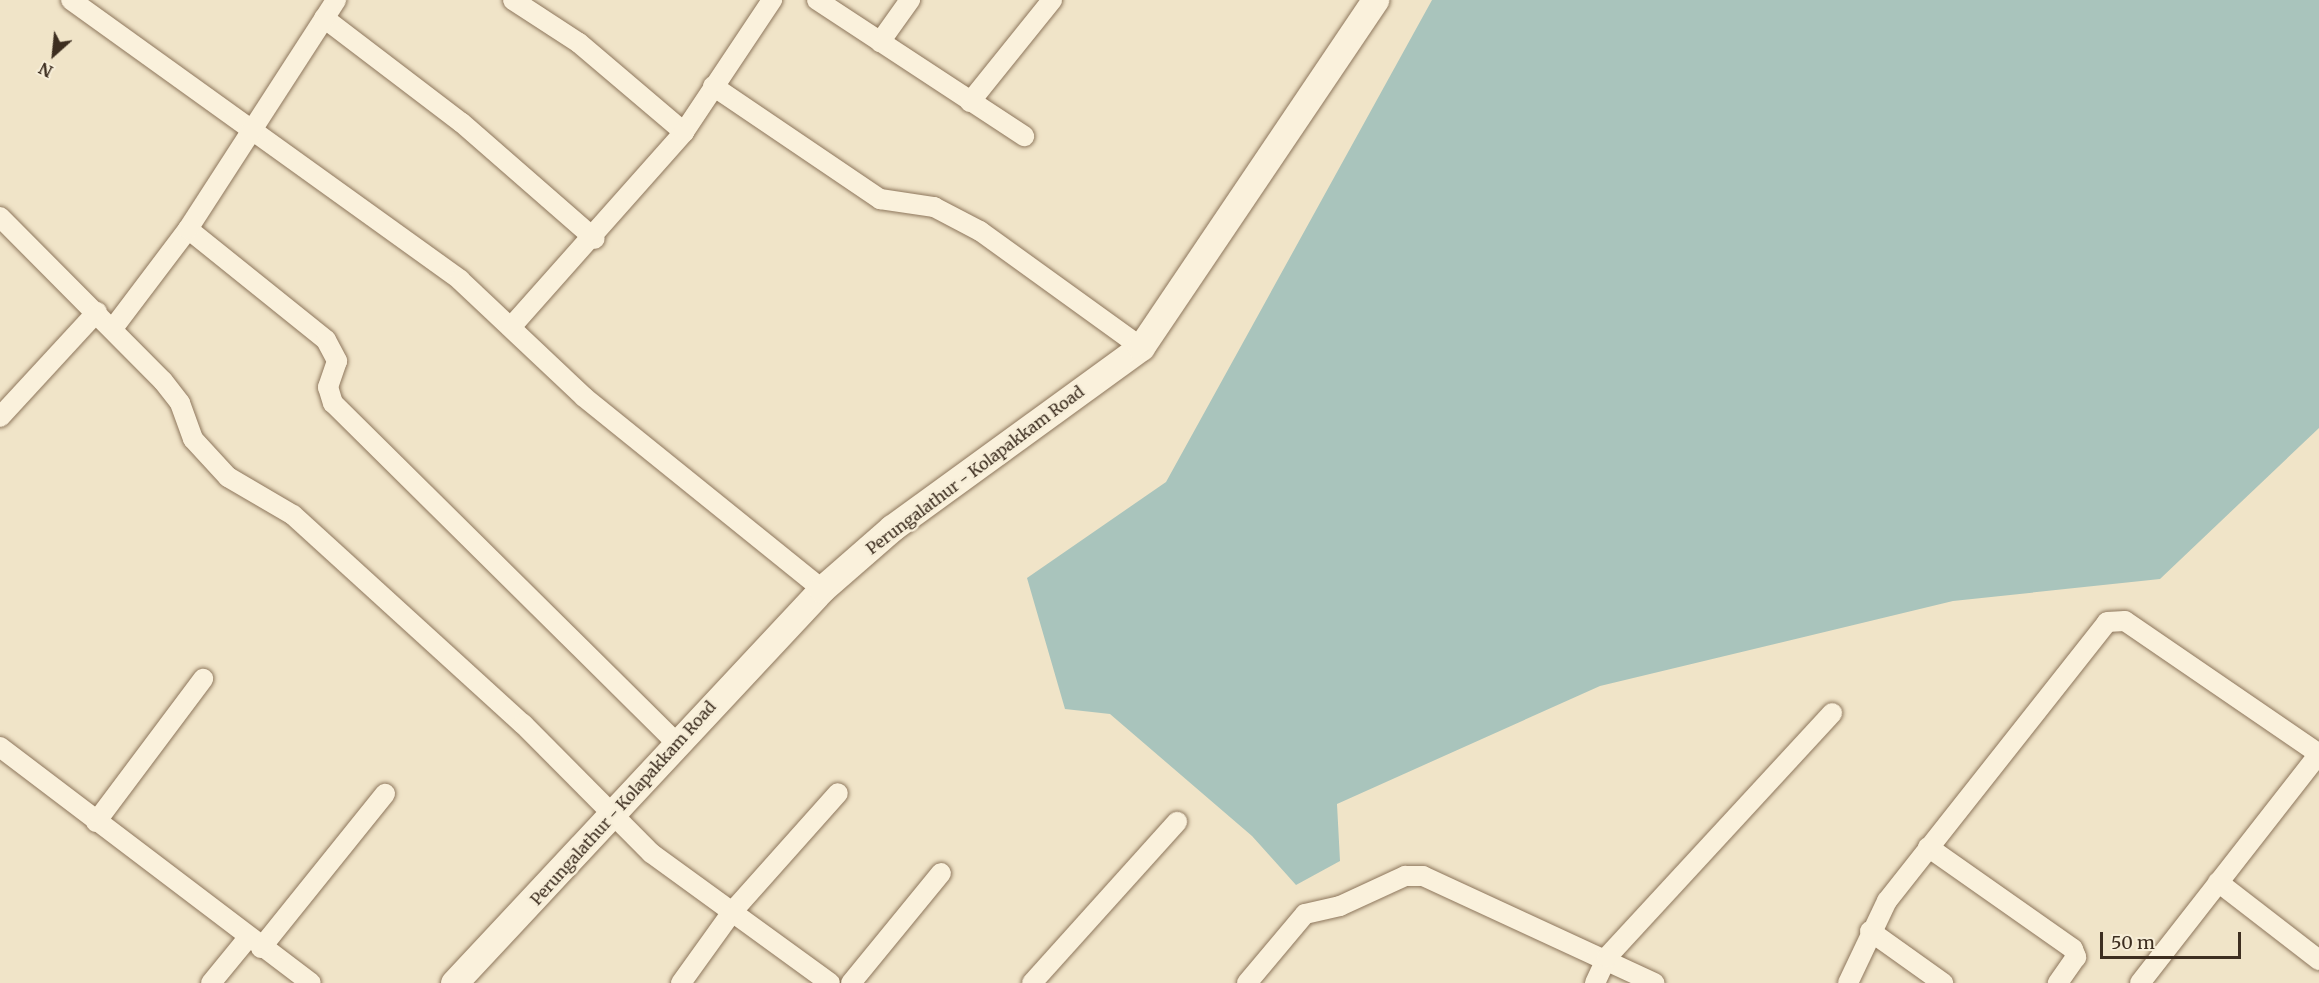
<!DOCTYPE html>
<html>
<head>
<meta charset="utf-8">
<style>
	body { margin:0 }
	#map { position:relative; width:2319px; height:983px; overflow:hidden; background:#f0e4c8; font-family:Merriweather,serif }
	div>[style] { position:absolute }
	.water>* { inset:0; background:#a9c4bc }
	.roads { filter:drop-shadow(0 0 2px #8d765c) drop-shadow(0 0 2px #8d765c) }
	.minor>* { height:20px; margin:-10px; padding:0 10px; transform-origin:10px; border-radius:10px; background:#faf1dc }
	.secondary>* { height:27px; margin:-13.5px; padding:0 13.5px; transform-origin:13.5px; border-radius:13.5px; background:#faf1dc }
	span { translate:-50% -50%; white-space:nowrap; text-align:center; line-height:1.15; -webkit-text-stroke:5px #f7eed8; paint-order:stroke }
	.street-label { font-size:16px; color:#3d2e20 }
	.north { position:absolute; left:24px; top:24px; width:60px; height:60px; -webkit-text-stroke:4px #f7eed8; paint-order:stroke; rotate:207deg; font-size:16px; font-weight:700; line-height:24px; text-align:center; color:#3d2e20 }
	.north::after { content:''; display:block; margin:auto; width:21px; height:27px; background:#3d2e20; clip-path:polygon(50% 0,100% 100%,50% 72%,0 100%) }
	.scale { position:absolute; left:2100px; top:932px; width:141px; height:27px; box-sizing:border-box; border:3px solid #3d2e20; border-top:0; padding-left:8px; font-size:18px; line-height:21px; white-space:nowrap; color:#3d2e20; -webkit-text-stroke:4px #f7eed8; paint-order:stroke }
</style>
</head>
<body>
<div id="map">
	<div class="water">
		<i style="clip-path:polygon(1432px 0,2319px 0,2319px 428px,2160px 579px,1953px 601px,1600px 686px,1337px 804px,1340px 861px,1296px 885px,1252px 836px,1110px 714px,1065px 709px,1027px 578px,1166px 482px)"></i>
	</div>
	<div class="roads">
		<div class="minor">
			<i style="left:71px;top:0;width:479px;rotate:35.7deg"></i>
			<i style="left:460px;top:280px;width:170px;rotate:43.3deg"></i>
			<i style="left:584px;top:397px;width:306px;rotate:38.9deg"></i>
			<i style="left:513px;top:0;width:79px;rotate:33.1deg"></i>
			<i style="left:579px;top:43px;width:138px;rotate:40.3deg"></i>
			<i style="left:817px;top:0;width:248px;rotate:33.3deg"></i>
			<i style="left:324px;top:18px;width:173px;rotate:37.3deg"></i>
			<i style="left:462px;top:123px;width:176px;rotate:41.1deg"></i>
			<i style="left:880px;top:42px;width:52px;rotate:-54.5deg"></i>
			<i style="left:713px;top:86px;width:202px;rotate:34.1deg"></i>
			<i style="left:880px;top:199px;width:55px;rotate:8.4deg"></i>
			<i style="left:934px;top:207px;width:52px;rotate:27.6deg"></i>
			<i style="left:980px;top:231px;width:198px;rotate:35.8deg"></i>
			<i style="left:970px;top:102px;width:131px;rotate:-51.2deg"></i>
			<i style="left:0;top:217px;width:231px;rotate:45.2deg"></i>
			<i style="left:163px;top:381px;width:28px;rotate:52deg"></i>
			<i style="left:180px;top:403px;width:38px;rotate:70deg"></i>
			<i style="left:193px;top:439px;width:52px;rotate:47.4deg"></i>
			<i style="left:228px;top:477px;width:75px;rotate:30.3deg"></i>
			<i style="left:293px;top:515px;width:311px;rotate:42.3deg"></i>
			<i style="left:523px;top:724px;width:182px;rotate:45.2deg"></i>
			<i style="left:651px;top:853px;width:221px;rotate:36deg"></i>
			<i style="left:188px;top:229px;width:177px;rotate:38.8deg"></i>
			<i style="left:326px;top:340px;width:24px;rotate:62deg"></i>
			<i style="left:337px;top:361px;width:28px;rotate:109deg"></i>
			<i style="left:328px;top:387px;width:17px;rotate:73deg"></i>
			<i style="left:333px;top:403px;width:482px;rotate:44.7deg"></i>
			<i style="left:114px;top:327px;width:123px;rotate:-52.9deg"></i>
			<i style="left:188px;top:229px;width:273px;rotate:-57.1deg"></i>
			<i style="left:511px;top:327px;width:261px;rotate:-48.4deg"></i>
			<i style="left:684px;top:132px;width:159px;rotate:-56.3deg"></i>
			<i style="left:0;top:417px;width:143px;rotate:-47.3deg"></i>
			<i style="left:0;top:747px;width:390px;rotate:37.2deg"></i>
			<i style="left:96px;top:822px;width:179px;rotate:-53.2deg"></i>
			<i style="left:1928px;top:847px;width:177px;rotate:35.1deg"></i>
			<i style="left:2073px;top:949px;width:9px;rotate:69deg"></i>
			<i style="left:2076px;top:957px;width:32px;rotate:125deg"></i>
			<i style="left:2218px;top:882px;width:128px;rotate:37.7deg"></i>
			<i style="left:1870px;top:931px;width:90px;rotate:35.5deg"></i>
			<i style="left:261px;top:948px;width:198px;rotate:-51.2deg"></i>
			<i style="left:211px;top:983px;width:58px;rotate:-50.6deg"></i>
			<i style="left:681px;top:983px;width:87px;rotate:-54.3deg"></i>
			<i style="left:732px;top:912px;width:159px;rotate:-48.3deg"></i>
			<i style="left:851px;top:983px;width:142px;rotate:-50.7deg"></i>
			<i style="left:1032px;top:983px;width:217px;rotate:-48deg"></i>
			<i style="left:1247px;top:983px;width:90px;rotate:-50deg"></i>
			<i style="left:1305px;top:914px;width:36px;rotate:-13deg"></i>
			<i style="left:1340px;top:906px;width:72px;rotate:-24.8deg"></i>
			<i style="left:1405px;top:876px;width:18px"></i>
			<i style="left:1423px;top:876px;width:255px;rotate:24.8deg"></i>
			<i style="left:1595px;top:983px;width:29px;rotate:-65deg"></i>
			<i style="left:1607px;top:957px;width:332px;rotate:-47.3deg"></i>
			<i style="left:1848px;top:983px;width:91px;rotate:-64.6deg"></i>
			<i style="left:1887px;top:901px;width:355px;rotate:-51.7deg"></i>
			<i style="left:2107px;top:622px;width:18px;rotate:-3deg"></i>
			<i style="left:2125px;top:621px;width:235px;rotate:34.4deg"></i>
			<i style="left:2140px;top:983px;width:291px;rotate:-52deg"></i>
		</div>
		<div class="secondary">
			<i style="left:454px;top:983px;width:539px;rotate:-46.95deg"></i>
			<i style="left:822px;top:589px;width:93px;rotate:-41.1deg"></i>
			<i style="left:892px;top:528px;width:308px;rotate:-36deg"></i>
			<i style="left:1141px;top:347px;width:419px;rotate:-56deg"></i>
		</div>
	</div>
	<div class="street-label">
		<span style="left:975px;top:470px;rotate:-37deg">Perungalathur - Kolapakkam Road</span>
		<span style="left:623px;top:803px;rotate:-48deg">Perungalathur - Kolapakkam Road</span>
	</div>
	<div class="north">N</div>
	<div class="scale">50 m</div>
</div>
</body>
</html>
